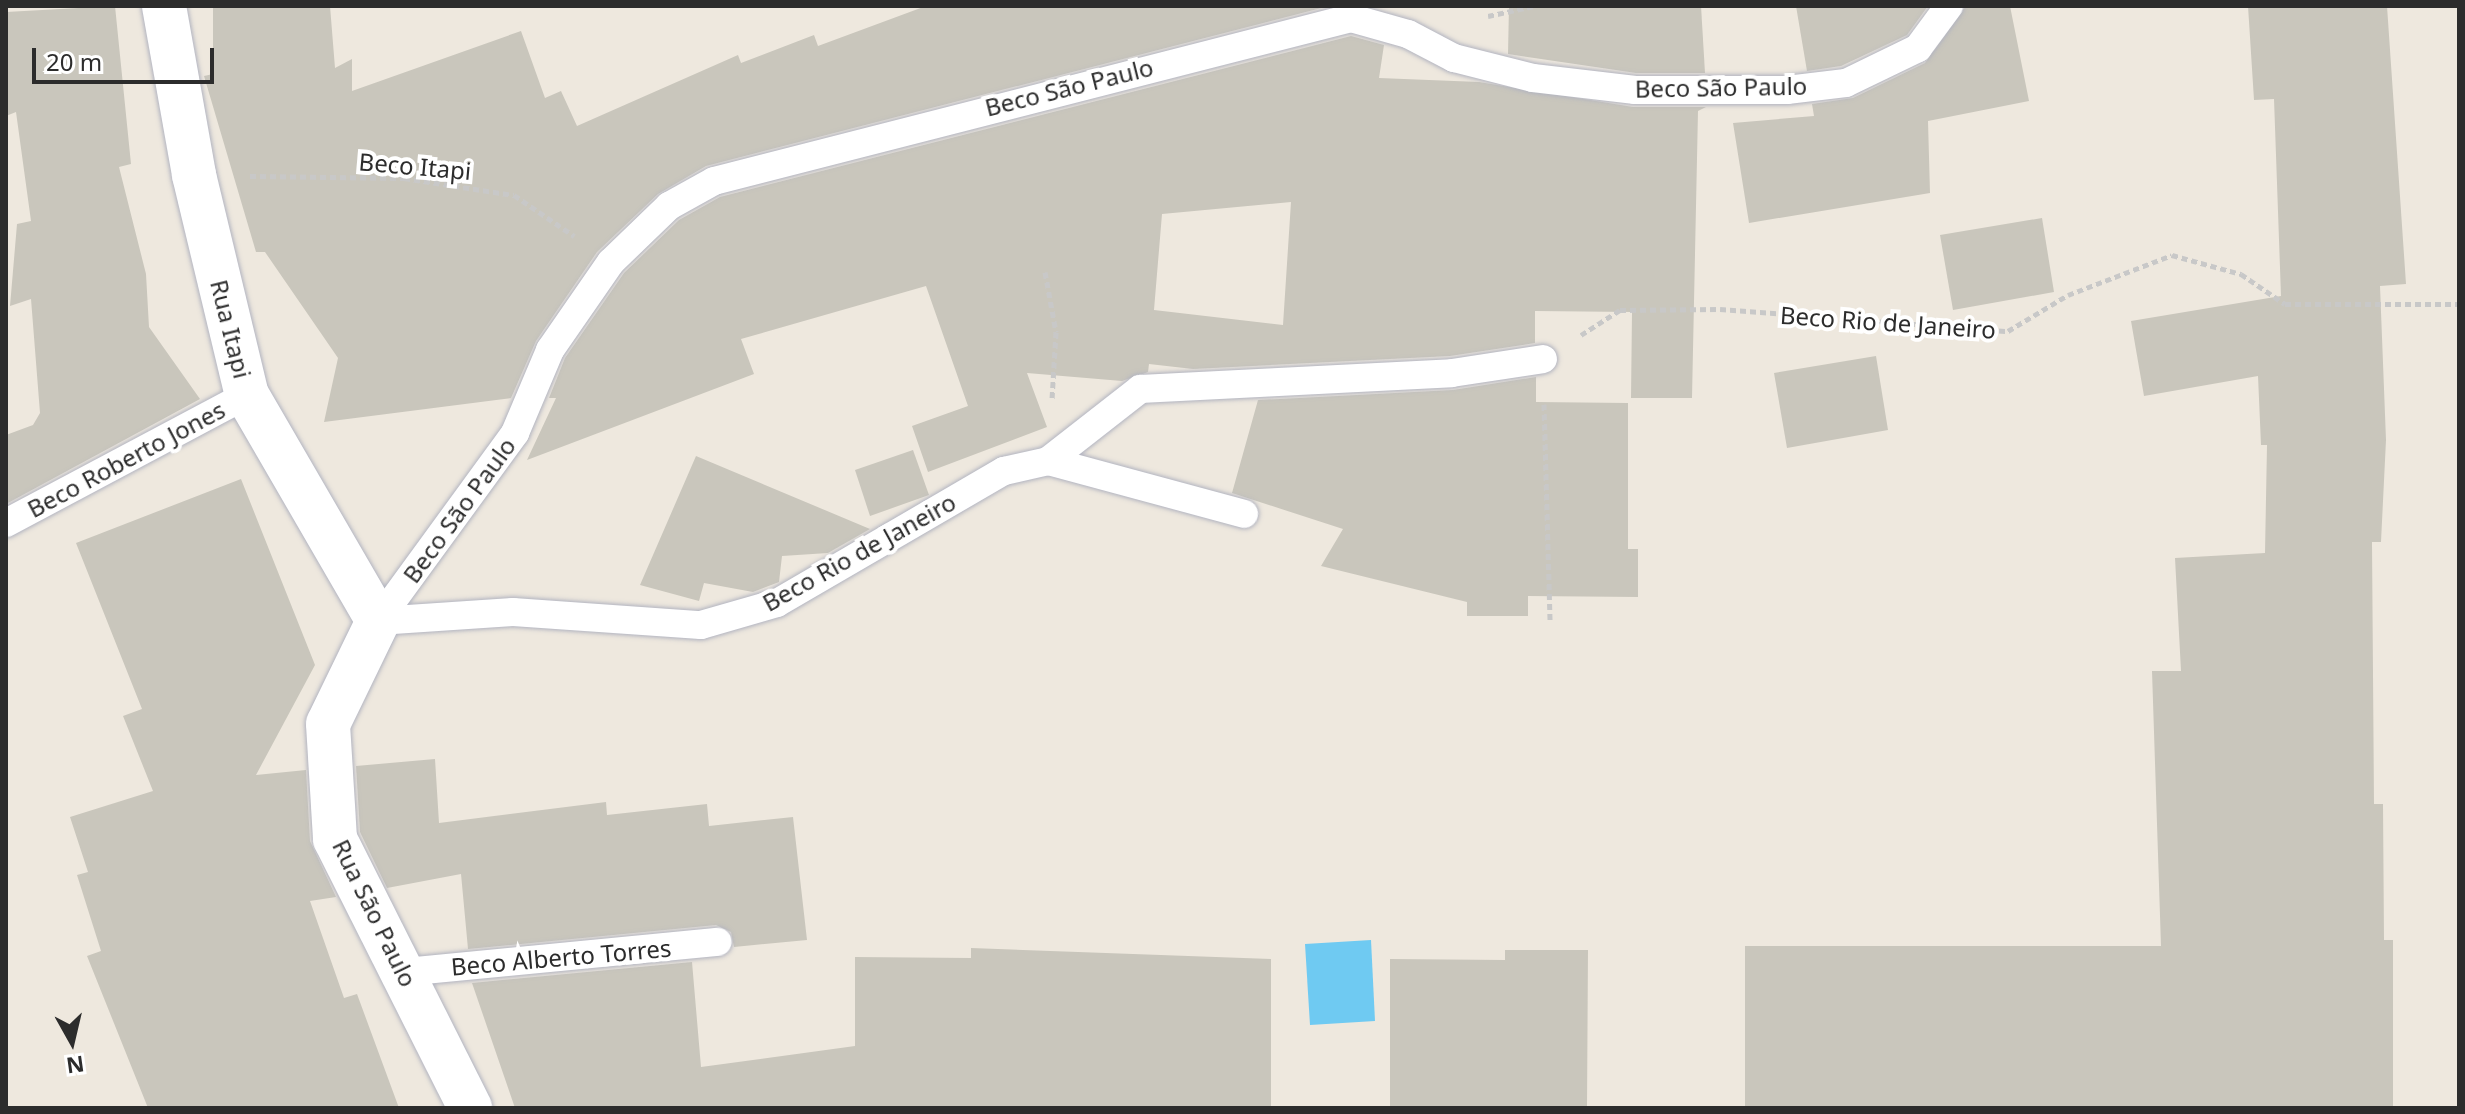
<!DOCTYPE html>
<html>
<head>
<meta charset="utf-8">
<style>
	body { margin:0 }
	#map { position:relative; width:2465px; height:1114px; overflow:hidden; background:#eee8de; font-family:"Noto Sans",sans-serif }
	div>[style] { position:absolute }
	.water>* { inset:0; background:#6fcaf2 }
	.building>* { inset:0; background:#c9c6bc }
	.path>* { height:5px; margin-top:-2.5px; transform-origin:0; background:repeating-linear-gradient(90deg,#c8c8c8 0 6px,transparent 0 10px) }
	.roads { filter:drop-shadow(0 0 2px #b2b4c0) drop-shadow(0 0 2px #b2b4c0) }
	.service>* { height:28px; margin:-14px; padding:0 14px; transform-origin:14px; border-radius:14px; background:#fff }
	.minor>* { height:44px; margin:-22px; padding:0 22px; transform-origin:22px; border-radius:22px; background:#fff }
	span { translate:-50% -50%; white-space:nowrap; text-align:center; line-height:1.15; -webkit-text-stroke:8px #fff; paint-order:stroke }
	.street-label { font-size:24px; color:#2c2c2c }
	.frame { position:absolute; inset:0; border:8px solid #2c2c2c; pointer-events:none }
	.north { position:absolute; left:32px; top:1002px; width:80px; height:80px; -webkit-text-stroke:6px #fff; paint-order:stroke; rotate:172deg; font-size:22px; font-weight:700; line-height:32px; text-align:center; color:#2c2c2c }
	.north::after { content:''; display:block; margin:auto; width:28px; height:36px; background:#2c2c2c; clip-path:polygon(50% 0,100% 100%,50% 72%,0 100%) }
	.scale { position:absolute; left:32px; top:48px; width:182px; height:36px; box-sizing:border-box; border:4px solid #2c2c2c; border-top:0; padding-left:10px; font-size:24px; line-height:28px; white-space:nowrap; color:#2c2c2c; -webkit-text-stroke:6px #fff; paint-order:stroke }
</style>
</head>
<body>
<div id="map">
	<div class="water">
		<i style="clip-path:polygon(1371px 940px,1375px 1021px,1310px 1025px,1305px 944px)"></i>
	</div>
	<div class="building">
		<i style="clip-path:polygon(115px 6px,131px 164px,119px 167px,146px 274px,149px 327px,200px 399px,6px 504px,6px 435px,33px 425px,40px 413px,31px 299px,10px 306px,17px 224px,31px 221px,16px 112px,6px 116px,6px 12px)"></i>
		<i style="clip-path:polygon(213px 6px,330px 6px,335px 68px,352px 59px,352px 91px,521px 31px,545px 98px,561px 91px,577px 126px,738px 55px,741px 63px,814px 35px,818px 46px,926px 6px,1329px 6px,706px 166px,658px 194px,597px 252px,536px 341px,511px 398px,324px 422px,338px 358px,265px 252px,256px 252px,204px 76px,213px 74px)"></i>
		<i style="clip-path:polygon(1509px 6px,1701px 6px,1705px 73px,1636px 73px,1508px 54px)"></i>
		<i style="clip-path:polygon(1796px 6px,1928px 6px,1907px 35px,1841px 66px,1807px 71px)"></i>
		<i style="clip-path:polygon(1966px 6px,2010px 6px,2029px 101px,1928px 121px,1930px 193px,1749px 223px,1733px 123px,1814px 116px,1812px 104px,1853px 98px,1925px 63px)"></i>
		<i style="clip-path:polygon(2248px 6px,2387px 6px,2406px 284px,2380px 286px,2386px 440px,2381px 542px,2372px 542px,2374px 804px,2383px 804px,2384px 940px,2393px 940px,2393px 1108px,1745px 1108px,1745px 946px,2161px 946px,2152px 671px,2181px 671px,2175px 558px,2265px 553px,2267px 445px,2261px 445px,2258px 376px,2144px 396px,2131px 321px,2281px 296px,2274px 99px,2254px 100px)"></i>
		<i style="clip-path:polygon(evenodd,1351px 36px,1384px 45px,1379px 78px,1479px 82px,1633px 107px,1706px 107px,1698px 111px,1692px 398px,1631px 398px,1632px 312px,1535px 311px,1535px 343px,1450px 356px,1193px 369px,1149px 364px,1148px 372px,1122px 381px,1027px 373px,1047px 427px,928px 472px,912px 426px,968px 406px,926px 286px,741px 339px,754px 374px,527px 460px,556px 398px,549px 398px,565px 358px,624px 273px,679px 220px,720px 197px,1351px 36px,1291px 202px,1283px 325px,1154px 310px,1162px 214px,1291px 202px)"></i>
		<i style="clip-path:polygon(2042px 218px,2054px 292px,1953px 310px,1940px 235px)"></i>
		<i style="clip-path:polygon(1876px 356px,1888px 430px,1787px 448px,1774px 373px)"></i>
		<i style="clip-path:polygon(1536px 377px,1536px 402px,1628px 403px,1628px 549px,1638px 549px,1638px 597px,1528px 596px,1528px 616px,1467px 616px,1467px 602px,1321px 566px,1343px 529px,1232px 493px,1258px 400px,1453px 390px)"></i>
		<i style="clip-path:polygon(913px 450px,929px 495px,870px 516px,855px 470px)"></i>
		<i style="clip-path:polygon(696px 456px,870px 529px,828px 553px,782px 556px,779px 582px,753px 592px,704px 583px,699px 601px,640px 585px)"></i>
		<i style="clip-path:polygon(241px 479px,315px 665px,256px 775px,306px 770px,310px 841px,336px 897px,310px 901px,344px 998px,357px 994px,399px 1108px,148px 1108px,87px 956px,101px 951px,77px 875px,88px 872px,70px 817px,153px 791px,123px 716px,142px 709px,76px 543px)"></i>
		<i style="clip-path:polygon(435px 759px,439px 823px,606px 802px,607px 815px,707px 804px,709px 826px,793px 817px,807px 940px,734px 947px,731px 932px,716px 925px,468px 949px,461px 874px,387px 888px,360px 832px,356px 766px)"></i>
		<i style="clip-path:polygon(971px 948px,1271px 959px,1271px 1108px,515px 1108px,472px 983px,692px 962px,701px 1067px,855px 1046px,855px 957px,971px 958px)"></i>
		<i style="clip-path:polygon(1505px 950px,1588px 950px,1587px 1108px,1390px 1108px,1390px 959px,1505px 960px)"></i>
	</div>
	<div class="path">
		<i style="left:1488px;top:16px;width:47px;rotate:-12.3deg"></i>
		<i style="left:250px;top:176px;width:154px;rotate:0.7deg"></i>
		<i style="left:404px;top:178px;width:111px;rotate:8.8deg"></i>
		<i style="left:514px;top:195px;width:73px;rotate:34.3deg"></i>
		<i style="left:1045px;top:272px;width:61px;rotate:79.6deg"></i>
		<i style="left:1056px;top:332px;width:68px;rotate:93.4deg"></i>
		<i style="left:1581px;top:335px;width:46px;rotate:-32.7deg"></i>
		<i style="left:1620px;top:310px;width:100px;rotate:-0.6deg"></i>
		<i style="left:1720px;top:309px;width:289px;rotate:4.4deg"></i>
		<i style="left:2008px;top:331px;width:70px;rotate:-31deg"></i>
		<i style="left:2068px;top:295px;width:111px;rotate:-21deg"></i>
		<i style="left:2172px;top:255px;width:72px;rotate:15.4deg"></i>
		<i style="left:2241px;top:274px;width:53px;rotate:34.3deg"></i>
		<i style="left:2285px;top:304px;width:174px"></i>
		<i style="left:1544px;top:404px;width:218px;rotate:88.4deg"></i>
	</div>
	<div class="roads">
		<div class="service">
			<i style="left:1048px;top:461px;width:203px;rotate:15.1deg"></i>
			<i style="left:6px;top:523px;width:273px;rotate:-28deg"></i>
			<i style="left:378px;top:621px;width:233px;rotate:-53.9deg"></i>
			<i style="left:515px;top:433px;width:90px;rotate:-67.1deg"></i>
			<i style="left:550px;top:350px;width:107px;rotate:-55.3deg"></i>
			<i style="left:611px;top:262px;width:81px;rotate:-44deg"></i>
			<i style="left:669px;top:206px;width:51px;rotate:-29.1deg"></i>
			<i style="left:714px;top:181px;width:658px;rotate:-14.35deg"></i>
			<i style="left:1351px;top:18px;width:59px;rotate:15.7deg"></i>
			<i style="left:1408px;top:34px;width:52px;rotate:27.6deg"></i>
			<i style="left:1454px;top:58px;width:81px;rotate:14.2deg"></i>
			<i style="left:1533px;top:78px;width:103px;rotate:6.7deg"></i>
			<i style="left:1635px;top:90px;width:152px"></i>
			<i style="left:1787px;top:90px;width:59px;rotate:-6.8deg"></i>
			<i style="left:1846px;top:83px;width:80px;rotate:-25.9deg"></i>
			<i style="left:1918px;top:48px;width:52px;rotate:-53.6deg"></i>
			<i style="left:378px;top:621px;width:135px;rotate:-3.8deg"></i>
			<i style="left:513px;top:612px;width:188px;rotate:4deg"></i>
			<i style="left:701px;top:625px;width:79px;rotate:-16.1deg"></i>
			<i style="left:777px;top:603px;width:263px;rotate:-30.2deg"></i>
			<i style="left:1004px;top:471px;width:45px;rotate:-12.8deg"></i>
			<i style="left:1048px;top:461px;width:117px;rotate:-38deg"></i>
			<i style="left:1140px;top:389px;width:312px;rotate:-2.9deg"></i>
			<i style="left:1452px;top:373px;width:92px;rotate:-8.7deg"></i>
			<i style="left:404px;top:972px;width:315px;rotate:-5.5deg"></i>
		</div>
		<div class="minor">
			<i style="left:164px;top:6px;width:172px;rotate:79.9deg"></i>
			<i style="left:194px;top:175px;width:226px;rotate:76.5deg"></i>
			<i style="left:247px;top:395px;width:261px;rotate:59.9deg"></i>
			<i style="left:378px;top:621px;width:114px;rotate:115.9deg"></i>
			<i style="left:328px;top:724px;width:115px;rotate:86.5deg"></i>
			<i style="left:335px;top:839px;width:301px;rotate:63.3deg"></i>
		</div>
	</div>
	<div class="street-label">
		<span style="left:1069px;top:87px;rotate:-14deg">Beco São Paulo</span>
		<span style="left:1721px;top:87px;rotate:-1deg">Beco São Paulo</span>
		<span style="left:415px;top:166px;rotate:5deg">Beco Itapi</span>
		<span style="left:1888px;top:322px;rotate:4deg">Beco Rio de Janeiro</span>
		<span style="left:231px;top:329px;rotate:76deg">Rua Itapi</span>
		<span style="left:126px;top:459px;rotate:-28deg">Beco Roberto Jones</span>
		<span style="left:459px;top:510px;rotate:-54deg">Beco São Paulo</span>
		<span style="left:859px;top:552px;rotate:-29deg">Beco Rio de Janeiro</span>
		<span style="left:375px;top:913px;rotate:64deg">Rua São Paulo</span>
		<span style="left:561px;top:957px;rotate:-5deg">Beco Alberto Torres</span>
	</div>
	<div class="frame"></div>
	<div class="north">N</div>
	<div class="scale">20 m</div>
</div>
</body>
</html>
